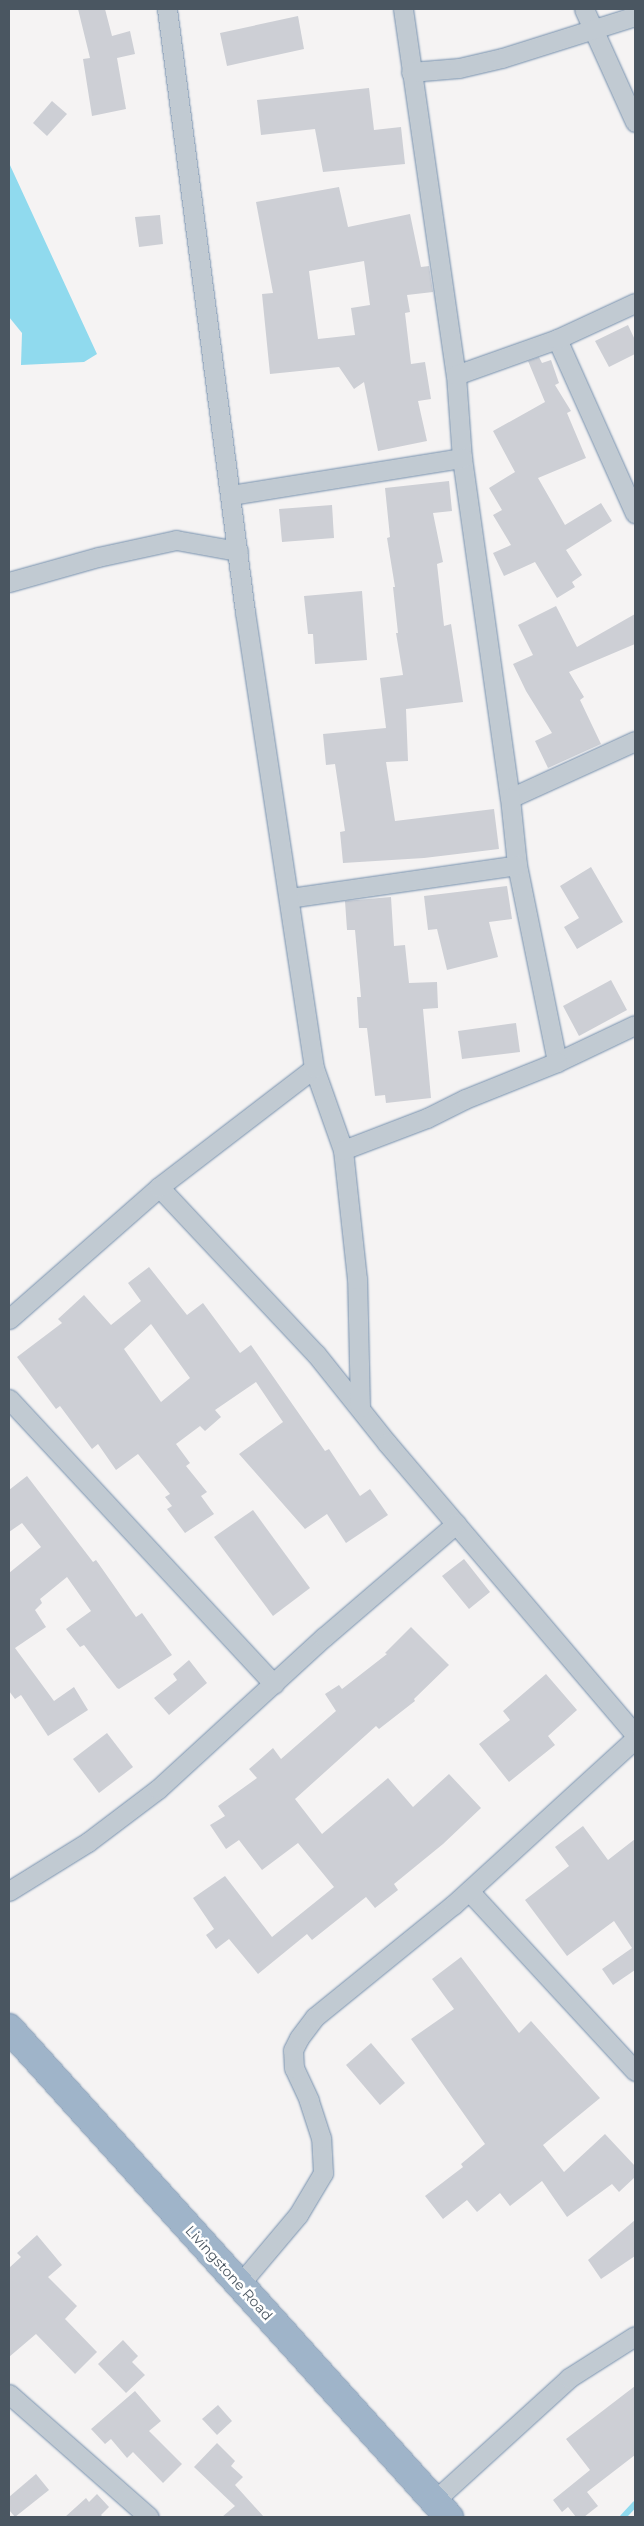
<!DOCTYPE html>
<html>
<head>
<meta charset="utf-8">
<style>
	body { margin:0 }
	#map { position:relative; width:644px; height:2526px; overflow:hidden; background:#f5f3f3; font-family:Montserrat,sans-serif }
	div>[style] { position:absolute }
	.water>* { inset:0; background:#90daee }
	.stream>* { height:6px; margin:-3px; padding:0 3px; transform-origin:3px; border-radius:3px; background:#90daee }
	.building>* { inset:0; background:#cdcfd5 }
	.roads { filter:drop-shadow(0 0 1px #7690ad) drop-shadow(0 0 1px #7690ad) }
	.minor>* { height:19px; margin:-9.5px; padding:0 9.5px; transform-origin:9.5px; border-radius:9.5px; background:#c1cad2 }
	.trunk>* { height:28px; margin:-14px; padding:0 14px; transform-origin:14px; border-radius:14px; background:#9fb4c9 }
	span { translate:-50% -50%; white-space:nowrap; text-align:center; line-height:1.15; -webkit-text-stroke:5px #fff; paint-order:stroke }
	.street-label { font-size:14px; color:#4a5661 }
	.frame { position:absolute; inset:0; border:10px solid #4a5661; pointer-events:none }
</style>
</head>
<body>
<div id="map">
	<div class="water">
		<i style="clip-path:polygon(9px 163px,97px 354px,84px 362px,21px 365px,22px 333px,9px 317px)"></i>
	</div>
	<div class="stream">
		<i style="left:623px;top:2517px;width:18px;rotate:-47deg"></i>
	</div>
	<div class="building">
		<i style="clip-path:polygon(78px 9px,105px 9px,112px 36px,130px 31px,135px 54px,117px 58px,126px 109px,92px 116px,83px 59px,90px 58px)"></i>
		<i style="clip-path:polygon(298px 16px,304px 49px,227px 66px,220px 33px)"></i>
		<i style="clip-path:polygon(369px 88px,374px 130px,401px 127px,405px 164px,323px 172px,315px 129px,261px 135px,257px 100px)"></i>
		<i style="clip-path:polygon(52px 101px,67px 114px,47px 136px,33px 123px)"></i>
		<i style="clip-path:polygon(evenodd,339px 187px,348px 227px,410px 214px,421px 267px,429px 266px,433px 292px,407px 295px,410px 312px,405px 313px,411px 364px,425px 362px,431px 399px,418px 401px,427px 441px,378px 451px,364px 382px,354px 389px,339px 367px,270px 374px,262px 294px,273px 293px,256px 202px,339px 187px,364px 261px,370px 305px,351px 308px,355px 335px,318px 339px,309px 271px,364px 261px)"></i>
		<i style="clip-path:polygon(160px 215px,163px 244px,139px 247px,135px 217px)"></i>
		<i style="clip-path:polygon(628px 325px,635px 340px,635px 354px,609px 367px,595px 341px)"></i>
		<i style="clip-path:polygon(539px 357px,542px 363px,551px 360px,559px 383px,555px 385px,571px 411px,567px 413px,586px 458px,538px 478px,565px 525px,601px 503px,612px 521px,566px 550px,582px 575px,572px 582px,575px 587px,557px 598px,535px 562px,504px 576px,493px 553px,511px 545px,493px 515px,502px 510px,489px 488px,515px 472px,493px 431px,545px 402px,528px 361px)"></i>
		<i style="clip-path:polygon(449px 481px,452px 511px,433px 513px,443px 562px,437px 564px,444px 626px,451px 624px,463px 702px,406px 709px,408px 761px,386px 762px,395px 821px,494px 809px,499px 849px,424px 858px,343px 863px,340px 832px,345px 831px,335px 764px,326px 765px,323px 734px,386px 728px,380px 678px,403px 675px,396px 633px,398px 633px,393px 587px,395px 587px,387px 538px,390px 537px,385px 488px)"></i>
		<i style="clip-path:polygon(332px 505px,334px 538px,282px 542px,279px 509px)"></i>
		<i style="clip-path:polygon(362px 591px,367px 660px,315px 664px,313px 634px,308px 634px,304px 596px)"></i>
		<i style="clip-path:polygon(556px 606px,577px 647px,635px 614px,635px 644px,569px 672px,584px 697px,580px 700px,601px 744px,548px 768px,535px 741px,552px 733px,526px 691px,513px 664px,533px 655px,518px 625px)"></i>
		<i style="clip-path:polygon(591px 867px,623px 922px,577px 949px,564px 927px,579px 918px,560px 886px)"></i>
		<i style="clip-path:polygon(507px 886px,512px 919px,489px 922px,498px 957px,447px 970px,437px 929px,428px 930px,424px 896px)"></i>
		<i style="clip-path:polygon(391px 897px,394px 946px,405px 945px,409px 983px,437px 982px,438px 1008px,423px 1009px,431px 1098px,386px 1103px,385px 1095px,375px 1096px,367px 1028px,359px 1028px,357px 997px,361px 997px,355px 930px,347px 930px,345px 901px)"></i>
		<i style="clip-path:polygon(611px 980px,627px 1010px,579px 1036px,563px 1006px)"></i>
		<i style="clip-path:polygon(516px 1023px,520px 1052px,462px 1059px,458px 1031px)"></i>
		<i style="clip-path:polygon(evenodd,149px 1267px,187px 1315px,203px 1303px,240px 1353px,251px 1345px,325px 1451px,329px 1449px,360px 1496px,370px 1489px,388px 1515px,346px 1543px,327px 1514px,305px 1529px,239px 1454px,283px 1422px,256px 1382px,215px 1410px,221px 1417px,205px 1431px,200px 1426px,176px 1444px,190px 1463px,186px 1466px,207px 1492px,201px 1496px,214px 1514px,185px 1533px,167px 1509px,172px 1506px,165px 1497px,170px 1494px,138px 1454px,116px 1470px,98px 1444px,92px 1449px,60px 1406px,56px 1409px,17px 1357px,62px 1323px,58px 1319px,84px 1295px,111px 1325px,141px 1301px,128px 1283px,149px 1267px,151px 1324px,190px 1378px,161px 1402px,124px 1349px,151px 1324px)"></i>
		<i style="clip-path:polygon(27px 1476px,93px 1562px,96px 1560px,136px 1617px,142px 1613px,172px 1655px,119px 1689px,117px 1688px,84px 1645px,80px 1647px,66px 1629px,91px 1611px,67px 1577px,40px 1599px,42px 1603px,35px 1610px,46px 1627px,15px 1648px,54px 1701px,74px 1687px,88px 1710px,48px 1736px,21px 1695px,15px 1699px,9px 1691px,9px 1573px,41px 1547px,22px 1523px,9px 1532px,9px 1490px)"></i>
		<i style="clip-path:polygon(253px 1510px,310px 1588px,273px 1616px,214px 1537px)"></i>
		<i style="clip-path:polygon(464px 1559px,490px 1592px,469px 1609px,442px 1576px)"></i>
		<i style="clip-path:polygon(411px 1627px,449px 1665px,414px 1699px,415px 1701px,379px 1729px,376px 1726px,295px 1799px,322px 1834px,388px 1778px,413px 1807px,449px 1774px,481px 1808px,443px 1844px,394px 1884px,398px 1890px,375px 1908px,366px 1897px,312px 1940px,307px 1934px,258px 1974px,229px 1939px,216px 1949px,206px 1935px,214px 1929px,193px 1898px,225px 1876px,272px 1937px,334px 1887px,298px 1843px,262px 1870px,239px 1840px,226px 1849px,210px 1825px,225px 1816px,218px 1806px,257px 1778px,249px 1769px,273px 1748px,281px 1759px,336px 1711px,325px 1694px,339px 1685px,342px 1689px,387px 1654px,385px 1653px)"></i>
		<i style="clip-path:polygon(189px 1660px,207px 1683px,169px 1715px,154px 1698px,177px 1680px,173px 1674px)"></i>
		<i style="clip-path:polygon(546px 1674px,577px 1710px,548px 1736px,555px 1745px,509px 1782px,479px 1744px,510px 1720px,503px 1711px)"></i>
		<i style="clip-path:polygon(107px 1733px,133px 1767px,99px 1793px,73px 1759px)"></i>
		<i style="clip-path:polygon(583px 1826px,608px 1860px,635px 1839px,635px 1970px,613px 1985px,602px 1969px,632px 1948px,614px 1921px,567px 1956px,525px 1900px,569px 1866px,555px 1847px)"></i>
		<i style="clip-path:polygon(461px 1957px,519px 2033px,531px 2021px,600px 2098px,543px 2145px,564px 2172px,605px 2134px,635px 2166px,635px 2177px,619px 2192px,612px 2184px,567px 2217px,542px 2181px,510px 2206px,500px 2193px,477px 2212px,467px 2200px,443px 2219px,425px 2196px,463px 2167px,461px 2164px,485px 2144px,411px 2039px,454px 2009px,432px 1979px)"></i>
		<i style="clip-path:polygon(371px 2043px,405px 2083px,380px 2105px,346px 2065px)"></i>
		<i style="clip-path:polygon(635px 2220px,635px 2256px,601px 2279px,588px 2260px)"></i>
		<i style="clip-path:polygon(37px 2235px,62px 2265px,48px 2277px,77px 2306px,65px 2319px,97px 2352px,75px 2374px,36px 2334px,9px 2357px,9px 2268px,21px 2257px,17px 2253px)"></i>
		<i style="clip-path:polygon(123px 2340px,138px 2356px,132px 2362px,145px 2375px,126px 2393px,98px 2364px)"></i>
		<i style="clip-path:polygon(635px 2386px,635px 2455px,587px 2492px,598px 2506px,584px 2517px,576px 2517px,568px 2507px,562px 2512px,553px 2500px,590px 2470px,566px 2439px)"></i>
		<i style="clip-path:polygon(135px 2391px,161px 2421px,149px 2431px,182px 2464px,163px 2483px,133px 2452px,127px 2458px,111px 2439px,105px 2444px,91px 2429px)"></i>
		<i style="clip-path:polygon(218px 2405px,232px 2421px,217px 2435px,202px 2419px)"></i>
		<i style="clip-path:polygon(217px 2443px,235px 2461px,231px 2466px,243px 2477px,235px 2485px,264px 2517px,222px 2517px,235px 2506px,194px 2467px)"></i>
		<i style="clip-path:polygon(36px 2474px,49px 2490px,15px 2517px,9px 2510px,9px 2497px)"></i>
		<i style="clip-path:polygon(97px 2494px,109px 2507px,101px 2515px,103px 2517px,65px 2517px,86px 2498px,89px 2502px)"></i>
	</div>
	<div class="roads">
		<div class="minor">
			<i style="left:403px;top:9px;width:370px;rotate:81.8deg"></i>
			<i style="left:456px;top:375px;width:83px;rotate:85.9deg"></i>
			<i style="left:462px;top:458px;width:343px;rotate:82deg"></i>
			<i style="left:584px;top:9px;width:124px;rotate:65.7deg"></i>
			<i style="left:411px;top:72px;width:48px;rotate:-4.8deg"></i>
			<i style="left:459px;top:68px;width:44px;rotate:-13.1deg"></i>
			<i style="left:502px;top:58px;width:139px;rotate:-17.5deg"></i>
			<i style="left:557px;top:339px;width:191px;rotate:65.9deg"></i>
			<i style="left:456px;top:375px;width:107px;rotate:-19.6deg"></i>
			<i style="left:557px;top:339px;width:86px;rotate:-24.8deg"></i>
			<i style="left:231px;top:495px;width:234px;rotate:-9.1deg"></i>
			<i style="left:9px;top:582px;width:92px;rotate:-15.7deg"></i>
			<i style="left:98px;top:557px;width:80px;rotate:-12.3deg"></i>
			<i style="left:176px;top:540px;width:63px;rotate:10.1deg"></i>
			<i style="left:635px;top:741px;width:137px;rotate:155.5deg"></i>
			<i style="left:510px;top:798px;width:67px;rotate:84deg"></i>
			<i style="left:517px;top:865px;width:201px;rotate:78.5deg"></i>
			<i style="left:557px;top:1062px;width:86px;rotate:-25.4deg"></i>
			<i style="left:289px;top:898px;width:230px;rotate:-8.2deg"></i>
			<i style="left:314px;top:1068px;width:87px;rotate:70.5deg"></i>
			<i style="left:159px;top:1187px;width:229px;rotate:46.8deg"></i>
			<i style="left:316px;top:1354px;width:114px;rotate:51.4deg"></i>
			<i style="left:387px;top:1443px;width:382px;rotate:49.6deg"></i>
			<i style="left:9px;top:1319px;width:200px;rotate:-41.3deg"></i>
			<i style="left:159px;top:1187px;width:195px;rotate:-37.5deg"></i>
			<i style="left:314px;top:1068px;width:461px;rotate:-98.6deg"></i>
			<i style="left:245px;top:612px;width:608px;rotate:-97.37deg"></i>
			<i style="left:9px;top:1399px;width:389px;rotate:47.1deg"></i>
			<i style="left:360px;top:1407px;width:128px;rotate:-91.3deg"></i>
			<i style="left:357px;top:1279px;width:130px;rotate:-96.2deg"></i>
			<i style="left:343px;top:1150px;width:90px;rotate:-20.9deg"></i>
			<i style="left:427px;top:1118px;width:42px;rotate:-26.6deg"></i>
			<i style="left:465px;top:1099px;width:99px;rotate:-21.9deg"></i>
			<i style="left:9px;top:1891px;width:93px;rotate:-31.8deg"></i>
			<i style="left:88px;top:1842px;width:88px;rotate:-37.1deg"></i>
			<i style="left:158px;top:1789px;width:225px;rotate:-42.5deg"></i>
			<i style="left:324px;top:1637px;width:174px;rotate:-40.6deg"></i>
			<i style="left:469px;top:1891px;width:245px;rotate:47.3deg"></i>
			<i style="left:239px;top:2285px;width:92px;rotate:-49.9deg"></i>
			<i style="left:298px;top:2215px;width:49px;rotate:-59.2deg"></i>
			<i style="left:323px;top:2173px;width:35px;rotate:-93deg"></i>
			<i style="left:321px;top:2138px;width:40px;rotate:-108deg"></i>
			<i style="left:309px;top:2100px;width:35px;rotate:-115deg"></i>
			<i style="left:294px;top:2068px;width:18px;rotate:-93deg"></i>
			<i style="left:293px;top:2050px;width:13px;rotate:-63deg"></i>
			<i style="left:299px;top:2038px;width:26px;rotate:-53deg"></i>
			<i style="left:315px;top:2017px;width:178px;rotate:-39.1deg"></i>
			<i style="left:453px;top:1905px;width:246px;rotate:-42.4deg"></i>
			<i style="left:9px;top:2394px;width:186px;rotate:41.3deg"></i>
			<i style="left:434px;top:2501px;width:183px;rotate:-42.3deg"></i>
			<i style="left:569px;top:2378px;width:78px;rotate:-32.5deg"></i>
		</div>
		<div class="trunk">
			<i style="left:9px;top:2028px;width:658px;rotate:48.02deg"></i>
		</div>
	</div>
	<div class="street-label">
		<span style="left:229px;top:2273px;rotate:48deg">Livingstone Road</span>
	</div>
	<div class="frame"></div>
</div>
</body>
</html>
